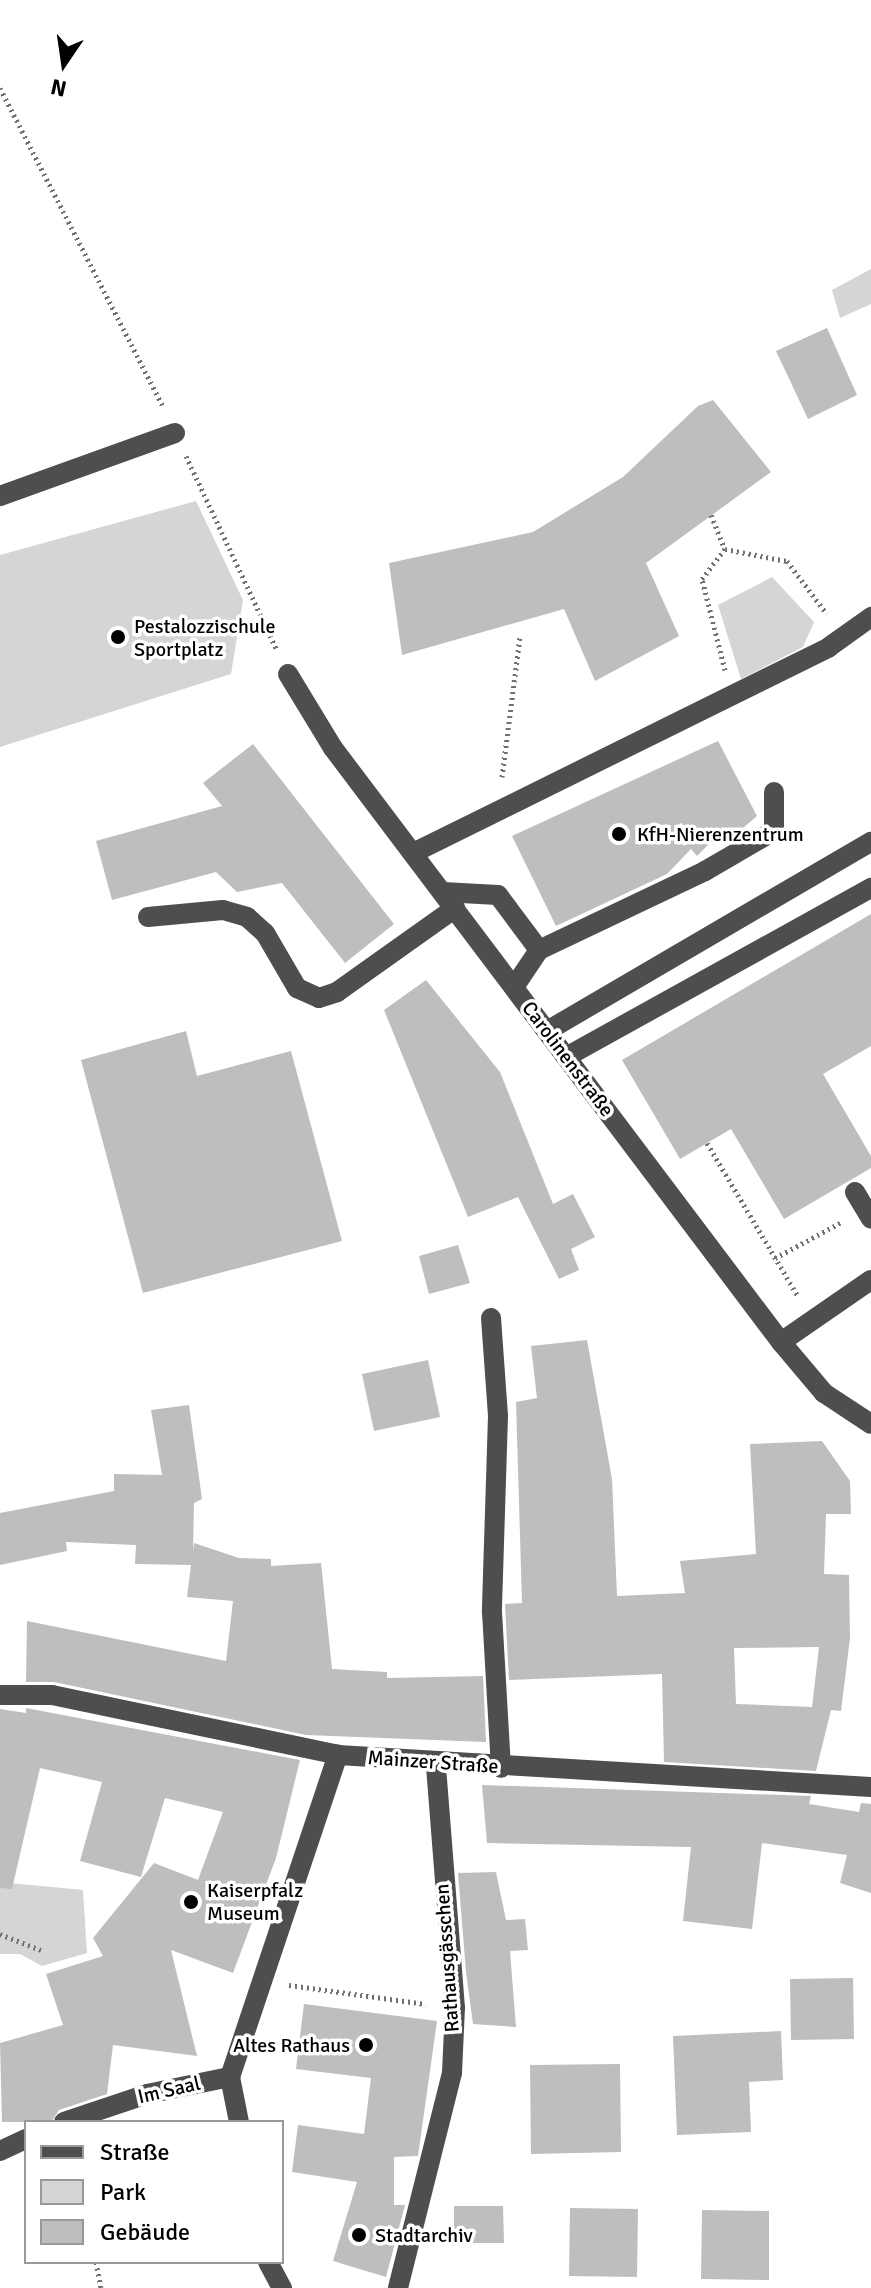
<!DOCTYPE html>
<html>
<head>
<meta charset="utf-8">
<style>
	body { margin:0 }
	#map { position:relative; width:871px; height:2288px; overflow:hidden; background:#fff; font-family:Signika,sans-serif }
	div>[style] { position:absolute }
	.green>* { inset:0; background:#d5d5d5 }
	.building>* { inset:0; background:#bebebe }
	.path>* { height:5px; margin-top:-2.5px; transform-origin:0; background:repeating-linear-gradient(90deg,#707070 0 2px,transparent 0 6px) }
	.minor>* { height:20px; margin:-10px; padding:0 10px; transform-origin:10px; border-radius:10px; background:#4e4e4e }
	.dots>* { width:22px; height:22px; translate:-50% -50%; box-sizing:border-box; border:4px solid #fff; border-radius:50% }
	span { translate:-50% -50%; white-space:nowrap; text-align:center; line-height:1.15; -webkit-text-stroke:7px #fff; paint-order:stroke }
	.poi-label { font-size:20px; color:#000 }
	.left { translate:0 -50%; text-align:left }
	.right { translate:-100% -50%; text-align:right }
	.street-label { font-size:20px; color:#000 }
	.legend { position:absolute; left:24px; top:2120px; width:260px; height:144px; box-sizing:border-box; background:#fff; border:2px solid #999; margin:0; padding:10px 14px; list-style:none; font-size:24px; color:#000 }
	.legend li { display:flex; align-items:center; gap:16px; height:40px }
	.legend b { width:40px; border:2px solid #999 }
	.north { position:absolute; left:24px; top:24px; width:80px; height:80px; -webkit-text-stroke:6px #fff; paint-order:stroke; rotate:193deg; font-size:22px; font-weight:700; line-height:32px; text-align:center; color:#000 }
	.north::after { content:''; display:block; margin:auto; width:28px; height:36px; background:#000; clip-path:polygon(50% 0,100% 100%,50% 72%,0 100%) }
</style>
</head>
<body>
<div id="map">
	<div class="green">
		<i style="clip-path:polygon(871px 269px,871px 304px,840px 318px,832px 290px)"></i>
		<i style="clip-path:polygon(196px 501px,243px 600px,231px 674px,0 747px,0 555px)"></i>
		<i style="clip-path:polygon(772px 577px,814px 622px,803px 647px,741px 679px,718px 605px)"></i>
		<i style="clip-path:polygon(0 1882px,83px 1890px,87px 1953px,42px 1966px,20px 1954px,0 1954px)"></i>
	</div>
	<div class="building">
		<i style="clip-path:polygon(827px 328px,857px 395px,808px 419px,776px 351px)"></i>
		<i style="clip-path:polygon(713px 400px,771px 472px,646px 563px,679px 636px,595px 681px,564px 609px,402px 655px,389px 563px,533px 532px,623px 477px,698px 406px)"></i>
		<i style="clip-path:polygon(718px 741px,757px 816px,729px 840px,722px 831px,697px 856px,691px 849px,667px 874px,556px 926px,512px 836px)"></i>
		<i style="clip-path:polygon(253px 744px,394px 924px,345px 963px,282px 883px,237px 892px,216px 872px,112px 900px,96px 841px,222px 806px,203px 783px)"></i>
		<i style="clip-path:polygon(871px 914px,871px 1046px,823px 1074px,871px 1156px,871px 1168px,784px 1219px,731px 1129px,680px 1159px,622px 1060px)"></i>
		<i style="clip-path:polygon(426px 980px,500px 1072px,553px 1204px,573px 1194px,595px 1237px,571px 1249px,579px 1270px,559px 1279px,518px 1197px,468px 1217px,384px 1010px)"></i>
		<i style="clip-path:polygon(186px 1031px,197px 1076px,291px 1051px,342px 1241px,143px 1293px,81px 1060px)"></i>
		<i style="clip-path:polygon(458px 1245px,470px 1283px,429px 1294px,419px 1256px)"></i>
		<i style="clip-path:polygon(evenodd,587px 1340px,612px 1479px,617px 1596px,685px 1593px,680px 1561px,756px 1554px,750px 1444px,822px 1441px,850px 1481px,851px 1514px,826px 1514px,824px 1574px,849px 1575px,850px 1638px,841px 1711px,831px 1710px,816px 1771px,664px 1762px,662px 1674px,509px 1680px,505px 1604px,522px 1603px,516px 1402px,537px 1398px,531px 1346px,587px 1340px,819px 1647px,812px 1707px,736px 1704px,734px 1648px,819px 1647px)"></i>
		<i style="clip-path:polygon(428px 1360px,440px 1417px,374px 1431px,362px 1374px)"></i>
		<i style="clip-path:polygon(189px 1405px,202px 1499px,194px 1503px,193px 1552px,194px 1543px,239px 1558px,271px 1559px,271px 1566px,321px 1563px,332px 1669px,387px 1672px,387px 1678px,483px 1676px,486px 1742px,306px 1735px,54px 1682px,26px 1682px,27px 1621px,226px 1661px,233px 1601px,187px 1597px,191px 1565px,135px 1564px,136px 1545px,66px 1542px,67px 1551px,0 1565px,0 1513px,114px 1491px,114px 1474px,162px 1475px,151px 1410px)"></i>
		<i style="clip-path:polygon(26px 1708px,300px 1760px,276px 1858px,233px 1973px,171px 1950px,197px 2056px,113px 2045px,107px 2094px,59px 2110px,51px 2122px,2px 2122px,0 2043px,63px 2025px,46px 1974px,103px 1956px,93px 1938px,154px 1863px,198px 1880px,223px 1812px,165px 1798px,141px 1877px,80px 1861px,102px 1782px,40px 1768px,12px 1889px,0 1888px,0 1709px,26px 1713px)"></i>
		<i style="clip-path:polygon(482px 1785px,811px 1796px,809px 1804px,859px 1812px,861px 1803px,871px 1804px,871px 1893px,840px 1883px,847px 1855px,762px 1843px,752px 1929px,683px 1921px,691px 1847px,487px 1843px)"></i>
		<i style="clip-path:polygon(496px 1872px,506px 1920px,525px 1919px,528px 1950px,510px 1951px,516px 2027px,473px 2024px,466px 1972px,458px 1873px)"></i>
		<i style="clip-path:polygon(853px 1978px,854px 2039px,791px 2040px,790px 1979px)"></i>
		<i style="clip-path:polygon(304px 2004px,437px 2021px,418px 2156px,394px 2157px,394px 2205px,405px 2205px,386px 2277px,333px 2261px,357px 2182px,292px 2172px,298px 2125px,364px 2134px,371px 2078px,296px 2069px)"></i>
		<i style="clip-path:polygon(781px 2031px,783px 2080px,749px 2082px,751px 2132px,677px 2135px,673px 2036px)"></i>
		<i style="clip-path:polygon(620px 2064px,621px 2152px,531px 2154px,530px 2065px)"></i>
		<i style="clip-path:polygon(454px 2206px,503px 2206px,504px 2243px,454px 2243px)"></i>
		<i style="clip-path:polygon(570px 2208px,638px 2209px,637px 2277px,569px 2276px)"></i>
		<i style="clip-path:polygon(702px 2210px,769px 2211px,769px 2280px,701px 2279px)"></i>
	</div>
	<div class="path">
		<i style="left:0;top:88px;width:358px;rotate:62.9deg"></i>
		<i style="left:186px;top:456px;width:214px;rotate:64.9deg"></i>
		<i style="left:711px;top:515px;width:37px;rotate:68deg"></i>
		<i style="left:725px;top:670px;width:94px;rotate:-104.2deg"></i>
		<i style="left:702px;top:579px;width:38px;rotate:-53deg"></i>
		<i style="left:725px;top:549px;width:63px;rotate:11deg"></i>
		<i style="left:787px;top:561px;width:66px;rotate:53deg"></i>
		<i style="left:502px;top:777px;width:141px;rotate:-82.7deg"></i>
		<i style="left:707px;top:1143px;width:178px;rotate:59.3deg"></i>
		<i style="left:775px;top:1258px;width:74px;rotate:-28.3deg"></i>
		<i style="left:0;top:1934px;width:44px;rotate:21.3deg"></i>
		<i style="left:289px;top:1985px;width:138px;rotate:7.9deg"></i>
		<i style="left:96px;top:2262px;width:26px;rotate:79deg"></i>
	</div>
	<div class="minor">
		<i style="left:0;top:496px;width:186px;rotate:-19.8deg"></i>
		<i style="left:288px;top:674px;width:87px;rotate:58.7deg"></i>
		<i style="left:333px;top:748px;width:744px;rotate:52.98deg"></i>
		<i style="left:781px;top:1342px;width:67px;rotate:49.9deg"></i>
		<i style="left:824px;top:1393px;width:56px;rotate:33.4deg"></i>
		<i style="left:413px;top:853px;width:464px;rotate:-26.3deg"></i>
		<i style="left:829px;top:647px;width:52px;rotate:-35.5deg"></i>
		<i style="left:443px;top:892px;width:55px;rotate:3.1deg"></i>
		<i style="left:498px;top:895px;width:69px;rotate:53.3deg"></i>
		<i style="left:539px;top:950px;width:45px;rotate:124deg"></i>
		<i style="left:148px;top:917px;width:75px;rotate:-5.3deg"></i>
		<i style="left:223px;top:910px;width:25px;rotate:16deg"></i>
		<i style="left:247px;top:917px;width:24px;rotate:42deg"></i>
		<i style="left:265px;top:933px;width:64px;rotate:59.8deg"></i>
		<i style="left:297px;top:988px;width:24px;rotate:24deg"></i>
		<i style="left:319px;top:998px;width:19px;rotate:-18deg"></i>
		<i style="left:337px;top:992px;width:145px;rotate:-35.4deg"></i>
		<i style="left:539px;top:950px;width:184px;rotate:-25.4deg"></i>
		<i style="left:705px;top:871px;width:80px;rotate:-30.1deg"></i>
		<i style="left:774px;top:831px;width:39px;rotate:-90deg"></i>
		<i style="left:547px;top:1031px;width:375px;rotate:-30.3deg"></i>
		<i style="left:566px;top:1057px;width:349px;rotate:-29deg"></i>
		<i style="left:855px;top:1192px;width:31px;rotate:59deg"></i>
		<i style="left:491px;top:1318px;width:98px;rotate:85.9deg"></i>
		<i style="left:498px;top:1416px;width:196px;rotate:91.8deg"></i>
		<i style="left:492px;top:1612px;width:156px;rotate:86.7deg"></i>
		<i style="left:781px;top:1342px;width:109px;rotate:-34.6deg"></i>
		<i style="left:0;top:1695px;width:52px"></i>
		<i style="left:52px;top:1695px;width:292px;rotate:11.8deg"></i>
		<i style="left:338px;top:1755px;width:534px;rotate:3.44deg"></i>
		<i style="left:230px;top:2077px;width:340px;rotate:-71.5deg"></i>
		<i style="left:230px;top:2077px;width:46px;rotate:78.7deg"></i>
		<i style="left:64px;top:2122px;width:88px;rotate:-18.6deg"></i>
		<i style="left:147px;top:2094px;width:85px;rotate:-11.6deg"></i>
		<i style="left:0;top:2151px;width:29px;rotate:-25deg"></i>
		<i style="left:268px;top:2262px;width:30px;rotate:62deg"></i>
		<i style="left:398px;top:2288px;width:222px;rotate:-75.9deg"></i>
		<i style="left:452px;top:2073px;width:65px;rotate:-87.4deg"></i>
		<i style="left:455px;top:2008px;width:244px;rotate:-94.5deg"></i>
	</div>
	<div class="dots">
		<i style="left:118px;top:637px;background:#000"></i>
		<i style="left:619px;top:834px;background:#000"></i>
		<i style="left:191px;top:1902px;background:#000"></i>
		<i style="left:366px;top:2045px;background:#000"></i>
		<i style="left:359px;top:2235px;background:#000"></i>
	</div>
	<div class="poi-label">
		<span class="left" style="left:134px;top:638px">Pestalozzischule<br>Sportplatz</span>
		<span class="left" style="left:637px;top:834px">KfH-Nierenzentrum</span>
		<span class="left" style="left:207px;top:1902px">Kaiserpfalz<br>Museum</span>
		<span class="right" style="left:350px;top:2045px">Altes Rathaus</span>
		<span class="left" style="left:375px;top:2235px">Stadtarchiv</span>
	</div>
	<div class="street-label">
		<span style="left:568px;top:1059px;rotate:53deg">Carolinenstraße</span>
		<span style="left:433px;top:1762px;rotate:4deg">Mainzer Straße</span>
		<span style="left:447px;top:1958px;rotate:-94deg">Rathausgässchen</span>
		<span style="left:169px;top:2090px;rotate:-13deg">Im Saal</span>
	</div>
	<ul class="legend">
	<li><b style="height:10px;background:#4e4e4e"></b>Straße</li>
	<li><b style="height:22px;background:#d5d5d5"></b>Park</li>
	<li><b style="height:22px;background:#bebebe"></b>Gebäude</li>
	</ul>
	<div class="north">N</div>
</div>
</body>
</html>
